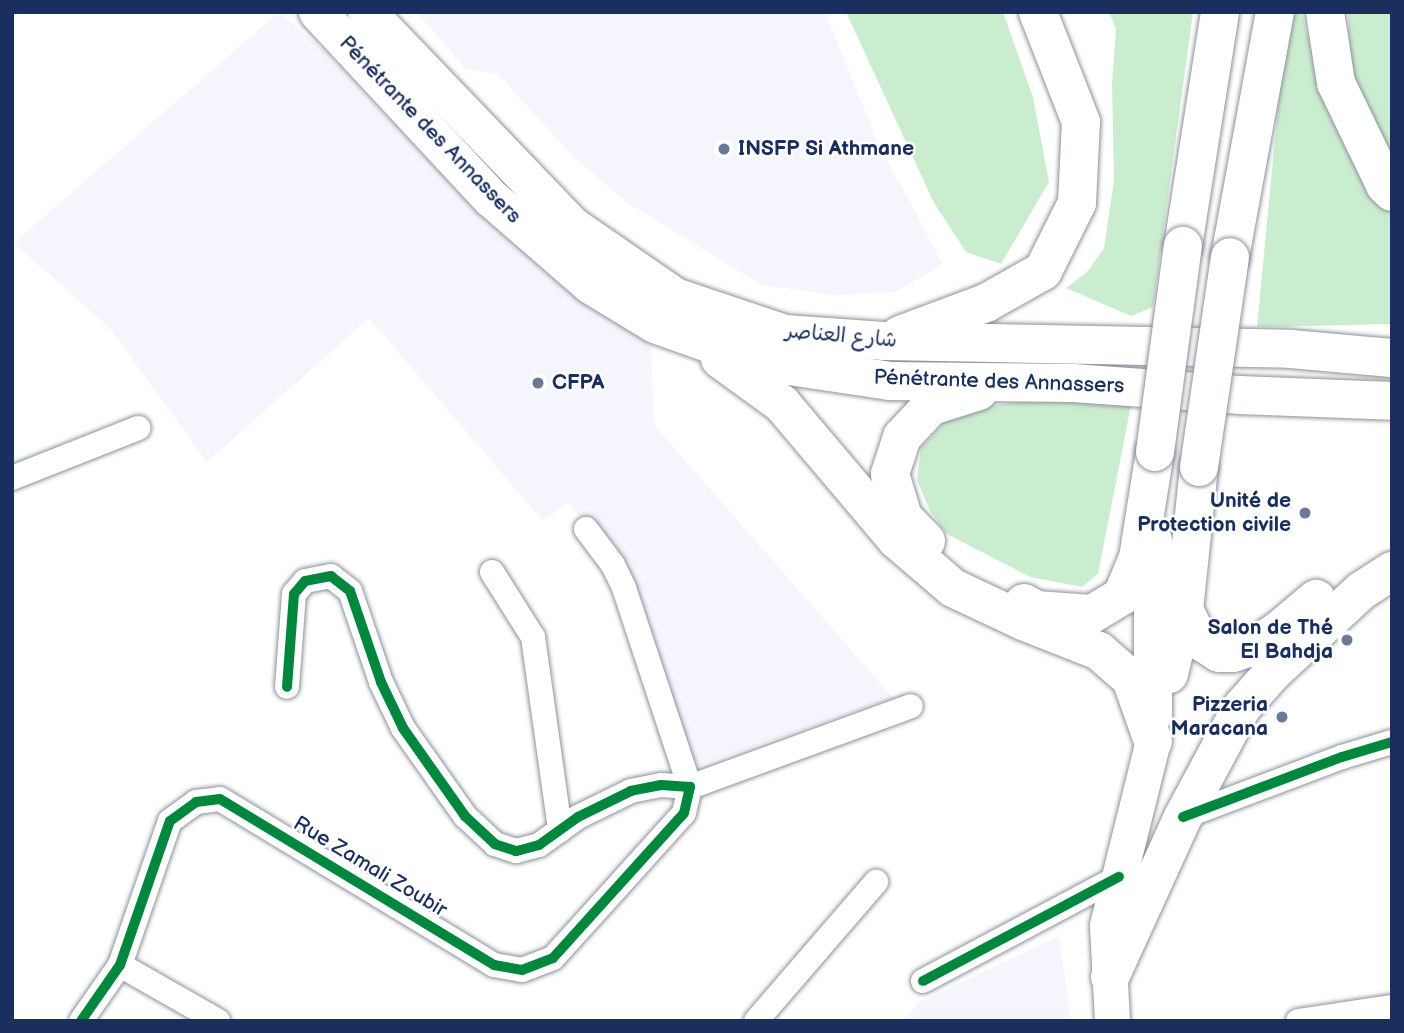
<!DOCTYPE html>
<html>
<head>
<meta charset="utf-8">
<style>
	body { margin:0 }
	#map { position:relative; width:1404px; height:1033px; overflow:hidden; background:#fff; font-family:"Balsamiq Sans","Playpen Sans Arabic",sans-serif }
	div>[style] { position:absolute }
	.built>* { inset:0; background:#f4f5fd }
	.green>* { inset:0; background:#cbedcf }
	.roads { filter:drop-shadow(0 0 2px #8e929a) drop-shadow(0 0 2px #8e929a) }
	.street>* { height:24px; margin:-12px; padding:0 12px; transform-origin:12px; border-radius:12px; background:#fff }
	.secondary>* { height:35px; margin:-17.5px; padding:0 17.5px; transform-origin:17.5px; border-radius:17.5px; background:#fff }
	.highway>* { height:38px; margin:-19px; padding:0 19px; transform-origin:19px; border-radius:19px; background:#fff }
	.bridges { filter:drop-shadow(0 0 2px #8e929a) drop-shadow(0 0 2px #8e929a) }
	.highway-bridge>* { height:38px; margin:-19px; padding:0 19px; transform-origin:19px; border-radius:19px; background:#fff }
	.cycleway>* { height:10px; margin:-5px; padding:0 5px; transform-origin:5px; border-radius:5px; background:#00873e }
	.dots>* { width:19px; height:19px; translate:-50% -50%; box-sizing:border-box; border:4px solid #fff; border-radius:50% }
	span { translate:-50% -50%; white-space:nowrap; text-align:center; line-height:1.15; -webkit-text-stroke:5px #fff; paint-order:stroke }
	.street-label { font-size:21px; color:#1b2f5e }
	.poi-label { font-size:21px; color:#1b2f5e; font-weight:700 }
	.left { translate:0 -50%; text-align:left }
	.right { translate:-100% -50%; text-align:right }
	.frame { position:absolute; inset:0; border:14px solid #1b2f5e; pointer-events:none }
</style>
</head>
<body>
<div id="map">
	<div class="built">
		<i style="clip-path:polygon(279px 12px,323px 50px,473px 207px,540px 268px,601px 315px,651px 341px,654px 425px,893px 698px,692px 768px,628px 571px,568px 502px,543px 521px,369px 318px,207px 462px,109px 327px,14px 243px)"></i>
		<i style="clip-path:polygon(417px 12px,825px 12px,879px 145px,943px 264px,895px 292px,834px 295px,762px 285px,626px 202px,571px 154px,498px 74px,466px 69px)"></i>
		<i style="clip-path:polygon(1059px 936px,1071px 1021px,903px 1021px,918px 1003px)"></i>
	</div>
	<div class="green">
		<i style="clip-path:polygon(846px 12px,1003px 12px,1033px 97px,1049px 182px,1001px 264px,966px 252px,934px 203px)"></i>
		<i style="clip-path:polygon(1109px 12px,1193px 12px,1153px 307px,1131px 316px,1066px 288px,1088px 271px,1104px 248px,1114px 180px,1112px 83px,1116px 29px)"></i>
		<i style="clip-path:polygon(1287px 12px,1302px 12px,1317px 75px,1392px 210px,1392px 324px,1257px 327px)"></i>
		<i style="clip-path:polygon(1348px 12px,1392px 12px,1392px 164px,1351px 75px)"></i>
		<i style="clip-path:polygon(1048px 399px,1131px 405px,1098px 574px,1082px 587px,1030px 577px,947px 534px,930px 511px,917px 480px,921px 448px,946px 420px,984px 406px)"></i>
	</div>
	<div class="roads">
		<div class="street">
			<i style="left:12px;top:478px;width:136px;rotate:-21.6deg"></i>
			<i style="left:586px;top:529px;width:45px;rotate:53.1deg"></i>
			<i style="left:613px;top:565px;width:25px;rotate:64deg"></i>
			<i style="left:624px;top:588px;width:210px;rotate:71.7deg"></i>
			<i style="left:690px;top:787px;width:235px;rotate:-20.1deg"></i>
			<i style="left:492px;top:572px;width:77px;rotate:57.8deg"></i>
			<i style="left:533px;top:637px;width:195px;rotate:82deg"></i>
			<i style="left:1183px;top:817px;width:170px;rotate:-20.7deg"></i>
			<i style="left:1342px;top:757px;width:52px;rotate:-16.7deg"></i>
			<i style="left:120px;top:965px;width:113px;rotate:29.7deg"></i>
			<i style="left:923px;top:981px;width:222px;rotate:-28deg"></i>
			<i style="left:81px;top:1021px;width:68px;rotate:-55.1deg"></i>
			<i style="left:120px;top:965px;width:152px;rotate:-70.9deg"></i>
			<i style="left:170px;top:821px;width:32px;rotate:-36deg"></i>
			<i style="left:196px;top:802px;width:24px;rotate:-7deg"></i>
			<i style="left:220px;top:799px;width:320px;rotate:31.2deg"></i>
			<i style="left:494px;top:965px;width:28px;rotate:10deg"></i>
			<i style="left:522px;top:970px;width:33px;rotate:-21deg"></i>
			<i style="left:553px;top:958px;width:195px;rotate:-47.9deg"></i>
			<i style="left:684px;top:813px;width:27px;rotate:-77deg"></i>
			<i style="left:690px;top:787px;width:29px;rotate:-176deg"></i>
			<i style="left:661px;top:785px;width:31px;rotate:169deg"></i>
			<i style="left:631px;top:791px;width:59px;rotate:153.9deg"></i>
			<i style="left:578px;top:817px;width:48px;rotate:144.3deg"></i>
			<i style="left:539px;top:845px;width:24px;rotate:165deg"></i>
			<i style="left:516px;top:851px;width:22px;rotate:-162deg"></i>
			<i style="left:495px;top:844px;width:41px;rotate:-137deg"></i>
			<i style="left:465px;top:816px;width:108px;rotate:-125.2deg"></i>
			<i style="left:403px;top:728px;width:51px;rotate:-115.6deg"></i>
			<i style="left:381px;top:682px;width:96px;rotate:-108.8deg"></i>
			<i style="left:350px;top:591px;width:24px;rotate:-142deg"></i>
			<i style="left:331px;top:576px;width:26px;rotate:169deg"></i>
			<i style="left:305px;top:581px;width:17px;rotate:130deg"></i>
			<i style="left:294px;top:594px;width:93px;rotate:94.3deg"></i>
			<i style="left:756px;top:1021px;width:184px;rotate:-49.2deg"></i>
			<i style="left:1298px;top:1021px;width:95px;rotate:-8.5deg"></i>
		</div>
		<div class="secondary">
			<i style="left:1112px;top:1021px;width:96px;rotate:-93deg"></i>
			<i style="left:1107px;top:925px;width:190px;rotate:-76deg"></i>
		</div>
		<div class="highway">
			<i style="left:318px;top:12px;width:255px;rotate:47.1deg"></i>
			<i style="left:492px;top:199px;width:131px;rotate:41deg"></i>
			<i style="left:591px;top:285px;width:75px;rotate:31.4deg"></i>
			<i style="left:655px;top:324px;width:114px;rotate:19.6deg"></i>
			<i style="left:762px;top:362px;width:129px;rotate:8.4deg"></i>
			<i style="left:890px;top:381px;width:183px;rotate:0.6deg"></i>
			<i style="left:1073px;top:383px;width:166px;rotate:4.1deg"></i>
			<i style="left:1239px;top:395px;width:153px;rotate:2.2deg"></i>
			<i style="left:367px;top:12px;width:296px;rotate:46.2deg"></i>
			<i style="left:572px;top:226px;width:125px;rotate:34.6deg"></i>
			<i style="left:675px;top:297px;width:116px;rotate:18.6deg"></i>
			<i style="left:785px;top:334px;width:99px;rotate:4deg"></i>
			<i style="left:884px;top:341px;width:407px;rotate:1.1deg"></i>
			<i style="left:1291px;top:349px;width:101px;rotate:5.1deg"></i>
			<i style="left:1325px;top:12px;width:72px;rotate:81.2deg"></i>
			<i style="left:1336px;top:83px;width:113px;rotate:64.3deg"></i>
			<i style="left:1385px;top:185px;width:10px;rotate:45deg"></i>
			<i style="left:1183px;top:246px;width:237px;rotate:-81deg"></i>
			<i style="left:1230px;top:257px;width:249px;rotate:-79.6deg"></i>
			<i style="left:900px;top:335px;width:92px;rotate:-20.4deg"></i>
			<i style="left:986px;top:303px;width:65px;rotate:-29.3deg"></i>
			<i style="left:1043px;top:271px;width:76px;rotate:-63.4deg"></i>
			<i style="left:1077px;top:203px;width:81px;rotate:-87.2deg"></i>
			<i style="left:1081px;top:122px;width:118px;rotate:-111.4deg"></i>
			<i style="left:720px;top:359px;width:77px;rotate:36deg"></i>
			<i style="left:782px;top:404px;width:177px;rotate:49.8deg"></i>
			<i style="left:896px;top:539px;width:75px;rotate:40.7deg"></i>
			<i style="left:953px;top:588px;width:77px;rotate:25.2deg"></i>
			<i style="left:1023px;top:621px;width:82px;rotate:21.5deg"></i>
			<i style="left:1099px;top:651px;width:43px;rotate:41.2deg"></i>
			<i style="left:1131px;top:679px;width:66px;rotate:70.5deg"></i>
			<i style="left:1153px;top:540px;width:175px;rotate:90deg"></i>
			<i style="left:926px;top:541px;width:33px;rotate:-134deg"></i>
			<i style="left:903px;top:517px;width:45px;rotate:-106.8deg"></i>
			<i style="left:890px;top:474px;width:39px;rotate:-72deg"></i>
			<i style="left:902px;top:437px;width:42px;rotate:-46.9deg"></i>
			<i style="left:931px;top:406px;width:50px;rotate:-17.4deg"></i>
			<i style="left:1024px;top:603px;width:14px;rotate:30deg"></i>
			<i style="left:1036px;top:610px;width:56px;rotate:4.1deg"></i>
			<i style="left:1092px;top:614px;width:35px;rotate:-31deg"></i>
			<i style="left:1122px;top:596px;width:41px;rotate:-67.2deg"></i>
			<i style="left:1138px;top:558px;width:107px;rotate:-80.9deg"></i>
			<i style="left:1184px;top:610px;width:35px;rotate:63deg"></i>
			<i style="left:1200px;top:641px;width:22px;rotate:32deg"></i>
			<i style="left:1219px;top:653px;width:14px"></i>
			<i style="left:1233px;top:653px;width:23px;rotate:-18deg"></i>
			<i style="left:1255px;top:646px;width:27px;rotate:-33deg"></i>
			<i style="left:1278px;top:631px;width:50px;rotate:-40.1deg"></i>
			<i style="left:1169px;top:674px;width:66px;rotate:-76.8deg"></i>
			<i style="left:1184px;top:610px;width:144px;rotate:-84deg"></i>
			<i style="left:1110px;top:977px;width:176px;rotate:-65.5deg"></i>
			<i style="left:1183px;top:817px;width:125px;rotate:-61.8deg"></i>
			<i style="left:1242px;top:707px;width:47px;rotate:-48.5deg"></i>
			<i style="left:1273px;top:672px;width:120px;rotate:-42.6deg"></i>
			<i style="left:1361px;top:591px;width:37px;rotate:-33deg"></i>
		</div>
	</div>
	<div class="bridges">
		<div class="highway-bridge">
			<i style="left:1155px;top:452px;width:208px;rotate:-82.3deg"></i>
			<i style="left:1199px;top:467px;width:212px;rotate:-81.6deg"></i>
		</div>
	</div>
	<div class="cycleway">
		<i style="left:1183px;top:817px;width:170px;rotate:-20.7deg"></i>
		<i style="left:1342px;top:757px;width:52px;rotate:-16.7deg"></i>
		<i style="left:923px;top:981px;width:222px;rotate:-28deg"></i>
		<i style="left:81px;top:1021px;width:68px;rotate:-55.1deg"></i>
		<i style="left:120px;top:965px;width:152px;rotate:-70.9deg"></i>
		<i style="left:170px;top:821px;width:32px;rotate:-36deg"></i>
		<i style="left:196px;top:802px;width:24px;rotate:-7deg"></i>
		<i style="left:220px;top:799px;width:320px;rotate:31.2deg"></i>
		<i style="left:494px;top:965px;width:28px;rotate:10deg"></i>
		<i style="left:522px;top:970px;width:33px;rotate:-21deg"></i>
		<i style="left:553px;top:958px;width:195px;rotate:-47.9deg"></i>
		<i style="left:684px;top:813px;width:27px;rotate:-77deg"></i>
		<i style="left:690px;top:787px;width:29px;rotate:-176deg"></i>
		<i style="left:661px;top:785px;width:31px;rotate:169deg"></i>
		<i style="left:631px;top:791px;width:59px;rotate:153.9deg"></i>
		<i style="left:578px;top:817px;width:48px;rotate:144.3deg"></i>
		<i style="left:539px;top:845px;width:24px;rotate:165deg"></i>
		<i style="left:516px;top:851px;width:22px;rotate:-162deg"></i>
		<i style="left:495px;top:844px;width:41px;rotate:-137deg"></i>
		<i style="left:465px;top:816px;width:108px;rotate:-125.2deg"></i>
		<i style="left:403px;top:728px;width:51px;rotate:-115.6deg"></i>
		<i style="left:381px;top:682px;width:96px;rotate:-108.8deg"></i>
		<i style="left:350px;top:591px;width:24px;rotate:-142deg"></i>
		<i style="left:331px;top:576px;width:26px;rotate:169deg"></i>
		<i style="left:305px;top:581px;width:17px;rotate:130deg"></i>
		<i style="left:294px;top:594px;width:93px;rotate:94.3deg"></i>
	</div>
	<div class="dots">
		<i style="left:724px;top:149px;background:#6b7896"></i>
		<i style="left:538px;top:383px;background:#6b7896"></i>
		<i style="left:1305px;top:513px;background:#6b7896"></i>
		<i style="left:1347px;top:640px;background:#6b7896"></i>
		<i style="left:1282px;top:717px;background:#6b7896"></i>
	</div>
	<div class="street-label">
		<span style="left:430px;top:130px;rotate:46deg">Pénétrante des Annassers</span>
		<span style="left:841px;top:336px;rotate:5deg">شارع العناصر</span>
		<span style="left:999px;top:382px;rotate:2deg">Pénétrante des Annassers</span>
		<span style="left:370px;top:867px;rotate:31deg">Rue Zamali Zoubir</span>
	</div>
	<div class="poi-label">
		<span class="left" style="left:738px;top:149px">INSFP Si Athmane</span>
		<span class="left" style="left:552px;top:383px">CFPA</span>
		<span class="right" style="left:1291px;top:513px">Unité de<br>Protection civile</span>
		<span class="right" style="left:1333px;top:640px">Salon de Thé<br>El Bahdja</span>
		<span class="right" style="left:1268px;top:717px">Pizzeria<br>Maracana</span>
	</div>
	<div class="frame"></div>
</div>
</body>
</html>
